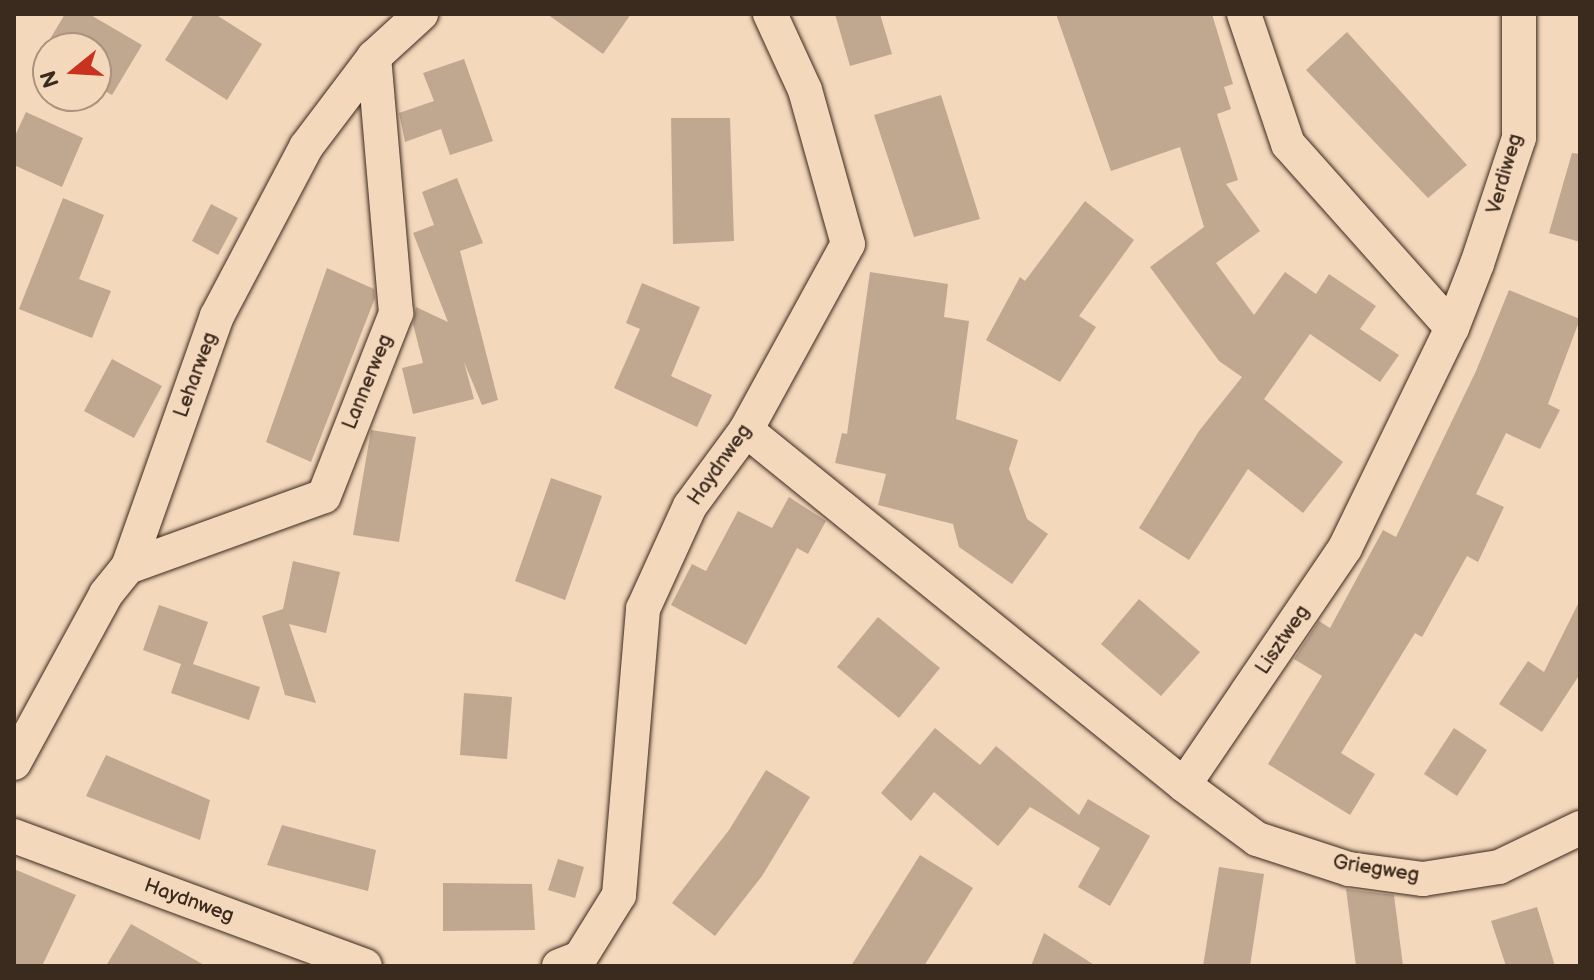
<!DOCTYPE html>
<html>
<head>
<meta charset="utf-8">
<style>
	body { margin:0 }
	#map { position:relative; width:1594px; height:980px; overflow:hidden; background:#f4d8bb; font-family:"Balsamiq Sans",sans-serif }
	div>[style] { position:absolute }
	.building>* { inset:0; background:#c0a790 }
	.roads { filter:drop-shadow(0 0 2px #3b2a1e) drop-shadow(0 0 2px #3b2a1e) }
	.minor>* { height:34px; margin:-17px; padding:0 17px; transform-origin:17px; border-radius:17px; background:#f4d8bb }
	span { translate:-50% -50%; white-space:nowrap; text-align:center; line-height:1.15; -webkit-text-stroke:7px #f4d8bb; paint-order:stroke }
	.street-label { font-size:20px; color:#3b2a1e }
	.frame { position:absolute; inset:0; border:16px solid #3b2a1e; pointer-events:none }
	.north { position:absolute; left:32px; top:32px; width:80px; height:80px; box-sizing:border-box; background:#f4d8bb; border:2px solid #aa927c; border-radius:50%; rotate:252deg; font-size:22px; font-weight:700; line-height:32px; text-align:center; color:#3b2a1e }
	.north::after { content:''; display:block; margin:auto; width:28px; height:36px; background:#c8321e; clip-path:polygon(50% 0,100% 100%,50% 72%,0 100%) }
</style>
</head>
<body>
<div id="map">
	<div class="building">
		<i style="clip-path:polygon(65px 14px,89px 14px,142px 45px,112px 95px,96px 86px,96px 48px,48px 48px,48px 58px,41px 54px)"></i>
		<i style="clip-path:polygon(194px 14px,215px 14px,262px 44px,227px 100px,165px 60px)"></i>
		<i style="clip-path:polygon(547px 14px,631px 14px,603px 54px)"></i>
		<i style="clip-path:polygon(835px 14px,880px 14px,892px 54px,850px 66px)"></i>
		<i style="clip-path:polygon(1056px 14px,1212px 14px,1233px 84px,1224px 87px,1231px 109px,1217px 114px,1238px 180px,1226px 184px,1260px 231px,1216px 263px,1254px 315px,1285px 272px,1316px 294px,1329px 274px,1376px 306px,1360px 329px,1399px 355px,1380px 382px,1310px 334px,1264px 399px,1343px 462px,1303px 513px,1248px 469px,1189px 560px,1139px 528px,1199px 431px,1242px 377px,1219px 361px,1150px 267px,1204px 227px,1180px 147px,1111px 171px)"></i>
		<i style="clip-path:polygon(1347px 32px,1467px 165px,1428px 198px,1306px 70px)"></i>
		<i style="clip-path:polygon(464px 59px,493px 141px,450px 155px,441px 129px,405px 142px,399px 113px,434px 101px,423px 73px)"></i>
		<i style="clip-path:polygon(941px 95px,980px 219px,914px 237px,874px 115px)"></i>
		<i style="clip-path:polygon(26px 112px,83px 138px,62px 187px,14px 165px,14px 138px)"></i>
		<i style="clip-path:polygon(671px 118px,730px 118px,734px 241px,673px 244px)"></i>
		<i style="clip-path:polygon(1572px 153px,1580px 154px,1580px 242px,1549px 233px)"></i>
		<i style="clip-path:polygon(457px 178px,483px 243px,460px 251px,498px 400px,482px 405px,464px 362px,474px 399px,413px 414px,402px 368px,423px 363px,413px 324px,416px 307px,448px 322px,413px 233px,434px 225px,422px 192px)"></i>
		<i style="clip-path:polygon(63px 198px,104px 215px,79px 279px,111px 291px,92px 338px,19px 309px)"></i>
		<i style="clip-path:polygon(1085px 201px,1134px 240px,1079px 316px,1096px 327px,1060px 382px,986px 340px,1020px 277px,1025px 281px)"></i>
		<i style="clip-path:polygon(211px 204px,238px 218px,218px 255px,192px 241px)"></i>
		<i style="clip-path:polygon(327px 268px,374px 289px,375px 298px,311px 462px,266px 442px)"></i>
		<i style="clip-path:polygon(870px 272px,948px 284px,944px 317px,969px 321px,956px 419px,1018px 440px,1009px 469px,1027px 519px,1048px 534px,1012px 584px,959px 547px,953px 524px,878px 505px,886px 474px,835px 463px,842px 433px,847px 434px)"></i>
		<i style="clip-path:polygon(642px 283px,700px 307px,671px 376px,712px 395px,697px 427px,614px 388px,640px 329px,626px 323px)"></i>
		<i style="clip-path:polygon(1509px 290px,1580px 319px,1548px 404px,1560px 410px,1540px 449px,1506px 433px,1476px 494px,1504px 507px,1478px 562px,1467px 556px,1422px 637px,1415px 633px,1341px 753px,1375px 774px,1350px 815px,1268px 764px,1322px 676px,1294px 659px,1319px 621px,1330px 628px,1383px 530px,1396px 537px,1476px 371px)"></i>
		<i style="clip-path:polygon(112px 359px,162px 386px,134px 438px,84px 411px)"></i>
		<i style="clip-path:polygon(371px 430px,416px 437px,399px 542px,353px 535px)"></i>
		<i style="clip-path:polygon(551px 478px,602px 496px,565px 600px,515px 581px)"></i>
		<i style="clip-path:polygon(789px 497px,826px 521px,808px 554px,797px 548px,746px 645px,671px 605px,692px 564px,706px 571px,738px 511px,772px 528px)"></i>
		<i style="clip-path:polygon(293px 561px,340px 572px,326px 633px,289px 624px,316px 703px,285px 695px,262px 616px,283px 609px)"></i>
		<i style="clip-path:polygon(1139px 599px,1200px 652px,1161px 696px,1101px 644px)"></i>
		<i style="clip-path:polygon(1580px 600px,1580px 674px,1542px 732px,1499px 704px,1528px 661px,1544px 672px)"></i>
		<i style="clip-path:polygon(159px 605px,208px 622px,193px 664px,260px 687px,249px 720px,171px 693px,181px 664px,143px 650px)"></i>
		<i style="clip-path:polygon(878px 617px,940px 668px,899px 718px,837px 667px)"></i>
		<i style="clip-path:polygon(464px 693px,512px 697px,507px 759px,460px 755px)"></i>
		<i style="clip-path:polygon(935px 728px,980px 765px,996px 746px,1079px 815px,1088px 799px,1150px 836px,1110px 906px,1078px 887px,1100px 848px,1030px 807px,998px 846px,934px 792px,911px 821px,881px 793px)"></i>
		<i style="clip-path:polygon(1454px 728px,1487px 750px,1457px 796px,1424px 774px)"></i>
		<i style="clip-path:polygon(106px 755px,210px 800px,200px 840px,86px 796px)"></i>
		<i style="clip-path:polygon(766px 770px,810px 797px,762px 876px,715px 936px,672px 903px,729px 830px)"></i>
		<i style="clip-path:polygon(282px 825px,376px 850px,368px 891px,267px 865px)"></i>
		<i style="clip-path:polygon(920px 855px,973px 888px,924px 966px,851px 966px)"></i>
		<i style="clip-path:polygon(558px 859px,584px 867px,575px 898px,548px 890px)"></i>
		<i style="clip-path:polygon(1219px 867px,1264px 874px,1250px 966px,1203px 966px)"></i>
		<i style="clip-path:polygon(14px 869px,76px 895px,42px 966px,14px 966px)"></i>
		<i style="clip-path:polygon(443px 883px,532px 884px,535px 930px,443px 931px)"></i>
		<i style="clip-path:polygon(1346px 889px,1394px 895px,1403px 966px,1356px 966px)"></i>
		<i style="clip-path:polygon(1537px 907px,1555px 966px,1506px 966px,1491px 921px)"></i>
		<i style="clip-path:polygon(131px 924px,206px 966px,106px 966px)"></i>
		<i style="clip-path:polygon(1044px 933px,1096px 966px,1031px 966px)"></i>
	</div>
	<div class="roads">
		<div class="minor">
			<i style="left:1452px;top:328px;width:69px;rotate:-68.7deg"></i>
			<i style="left:1477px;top:264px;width:133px;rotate:-71.6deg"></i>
			<i style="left:1519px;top:138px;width:124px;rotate:-90deg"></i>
			<i style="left:746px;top:430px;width:564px;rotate:39.02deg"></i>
			<i style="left:1184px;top:785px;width:287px;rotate:-55.8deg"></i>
			<i style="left:1345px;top:548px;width:245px;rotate:-64.1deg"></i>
			<i style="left:1452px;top:328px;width:246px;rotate:-131.7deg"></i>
			<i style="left:1288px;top:144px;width:137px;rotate:-108.7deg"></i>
			<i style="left:128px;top:567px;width:208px;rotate:-19.9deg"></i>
			<i style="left:324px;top:496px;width:197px;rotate:-68.5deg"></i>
			<i style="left:396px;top:313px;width:257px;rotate:-94.9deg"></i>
			<i style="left:14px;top:763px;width:192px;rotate:-61.4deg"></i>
			<i style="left:106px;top:594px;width:35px;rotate:-51deg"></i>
			<i style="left:128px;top:567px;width:266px;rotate:-70.5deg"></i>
			<i style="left:217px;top:316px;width:191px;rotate:-62.2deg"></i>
			<i style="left:306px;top:147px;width:113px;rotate:-52.9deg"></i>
			<i style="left:374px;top:57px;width:64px;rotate:-42.5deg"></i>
			<i style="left:1184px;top:785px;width:91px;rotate:36.5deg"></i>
			<i style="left:1257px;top:839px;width:97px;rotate:18.1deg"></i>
			<i style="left:1349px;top:869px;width:75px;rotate:7.7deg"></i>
			<i style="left:1423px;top:879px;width:77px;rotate:-9deg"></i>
			<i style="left:1499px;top:867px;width:90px;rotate:-25.7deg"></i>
			<i style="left:14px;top:836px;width:374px;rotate:20.3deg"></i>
			<i style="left:559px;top:966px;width:22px;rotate:-21deg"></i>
			<i style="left:580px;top:958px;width:74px;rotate:-58.2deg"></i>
			<i style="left:619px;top:895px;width:287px;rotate:-85.2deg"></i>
			<i style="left:643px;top:609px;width:113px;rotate:-65.5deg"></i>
			<i style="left:690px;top:506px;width:94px;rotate:-53.6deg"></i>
			<i style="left:746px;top:430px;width:212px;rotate:-61.3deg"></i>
			<i style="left:848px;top:244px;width:160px;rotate:-105.6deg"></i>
			<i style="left:805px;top:90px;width:84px;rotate:-114.7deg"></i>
		</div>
	</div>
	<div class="street-label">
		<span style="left:1505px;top:174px;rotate:-74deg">Verdiweg</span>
		<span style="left:196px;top:375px;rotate:-70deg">Leharweg</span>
		<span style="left:368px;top:382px;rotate:-68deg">Lannerweg</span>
		<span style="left:720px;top:465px;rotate:-55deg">Haydnweg</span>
		<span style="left:1283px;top:640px;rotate:-56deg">Lisztweg</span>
		<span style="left:1376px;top:869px;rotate:9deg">Griegweg</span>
		<span style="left:189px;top:901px;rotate:20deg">Haydnweg</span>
	</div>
	<div class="frame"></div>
	<div class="north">N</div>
</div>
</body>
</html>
